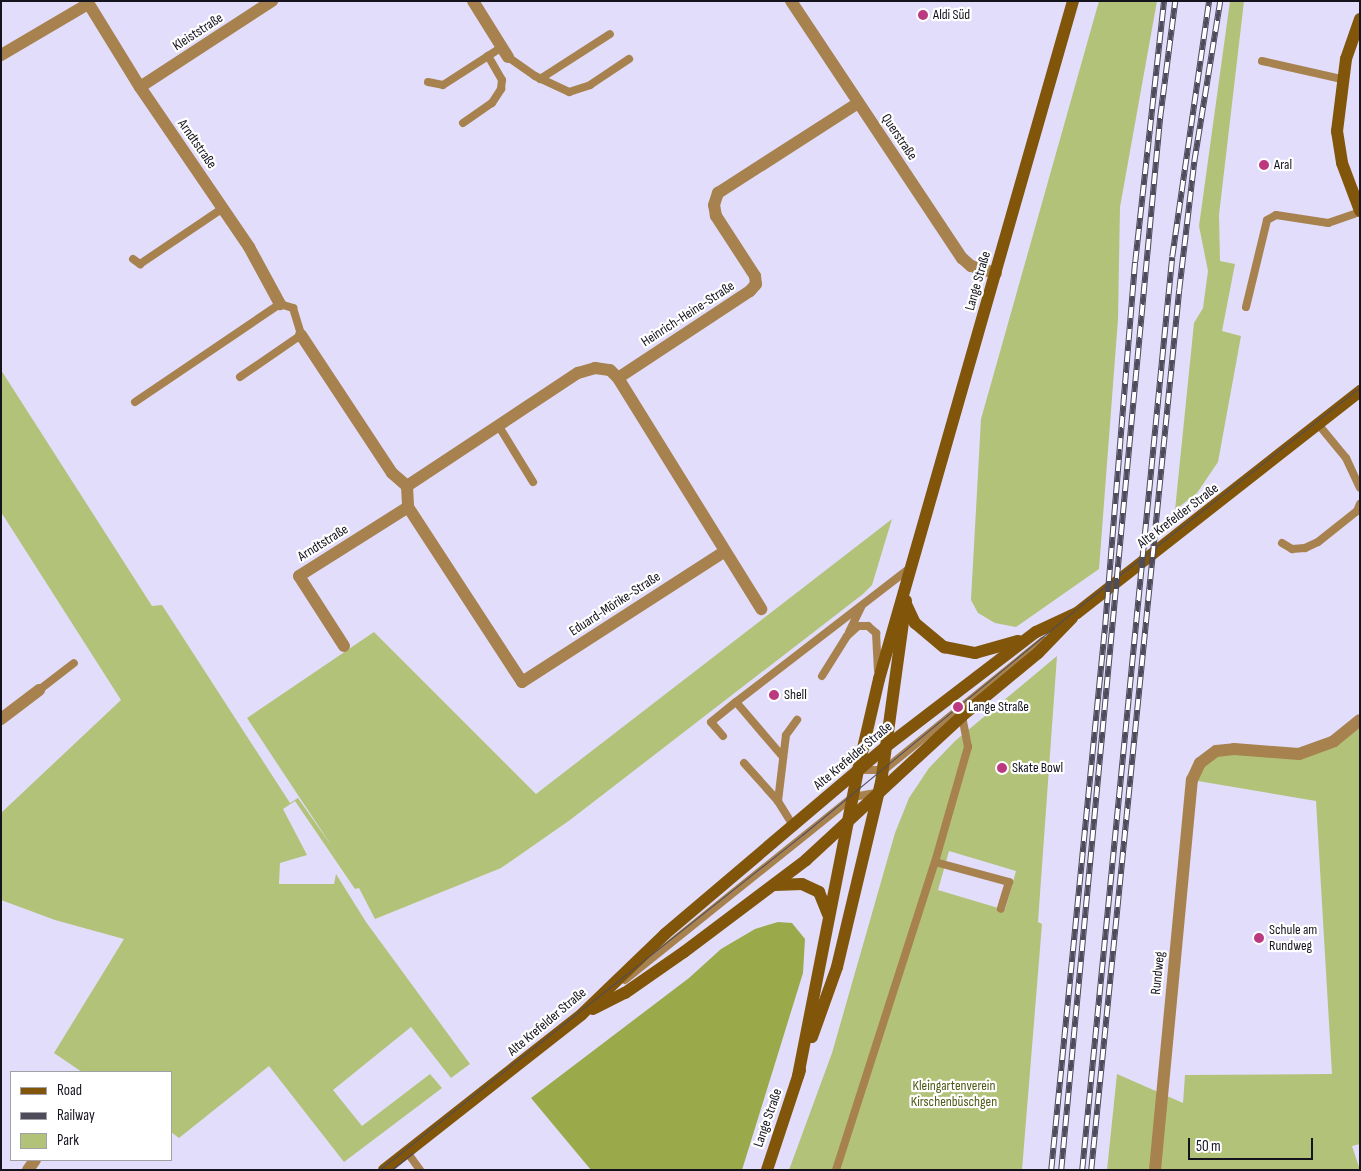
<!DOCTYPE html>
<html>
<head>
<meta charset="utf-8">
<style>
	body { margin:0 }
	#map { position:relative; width:1361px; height:1171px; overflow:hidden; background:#e1ddfb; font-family:"Sofia Sans Condensed",sans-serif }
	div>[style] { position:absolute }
	.green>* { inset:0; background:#b3c279 }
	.forest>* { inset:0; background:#9aaa4b }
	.lane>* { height:8px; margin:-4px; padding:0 4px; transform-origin:4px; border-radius:4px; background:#a7824f }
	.street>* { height:12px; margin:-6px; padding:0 6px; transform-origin:6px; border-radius:6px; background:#a7824f }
	.secondary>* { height:12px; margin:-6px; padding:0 6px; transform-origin:6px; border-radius:6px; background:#81560b }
	.tram>* { height:1px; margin:-0.5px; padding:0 0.5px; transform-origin:0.5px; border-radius:0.5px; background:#4e4c5b }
	.rail>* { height:5.5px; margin-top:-2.75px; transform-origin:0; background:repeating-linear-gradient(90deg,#fff 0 11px,#4e4c5b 0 22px); box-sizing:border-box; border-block:1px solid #4e4c5b }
	.dots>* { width:14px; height:14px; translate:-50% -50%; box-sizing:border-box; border:2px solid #fff; border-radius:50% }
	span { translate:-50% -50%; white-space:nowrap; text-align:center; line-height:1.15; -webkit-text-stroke:4.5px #fff; paint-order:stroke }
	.poi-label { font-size:14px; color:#15131d }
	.left { translate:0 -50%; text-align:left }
	.street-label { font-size:14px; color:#15131d }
	.park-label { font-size:14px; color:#4f5a15 }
	.frame { position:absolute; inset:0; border:2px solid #15131d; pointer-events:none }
	.legend { position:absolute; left:10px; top:1071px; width:162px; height:90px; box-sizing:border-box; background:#fff; border:1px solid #a1a1a5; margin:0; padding:6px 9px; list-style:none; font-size:15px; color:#15131d }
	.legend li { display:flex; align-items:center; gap:10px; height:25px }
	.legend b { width:25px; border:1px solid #a1a1a5 }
	.scale { position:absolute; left:1188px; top:1138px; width:125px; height:22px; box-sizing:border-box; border:2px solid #15131d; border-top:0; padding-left:6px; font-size:15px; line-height:18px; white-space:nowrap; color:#15131d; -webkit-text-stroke:4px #fff; paint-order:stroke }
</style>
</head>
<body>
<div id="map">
	<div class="green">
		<i style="clip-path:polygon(1099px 1px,1157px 1px,1120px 207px,1118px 319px,1099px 569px,1016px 627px,995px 623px,978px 613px,971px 600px,981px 419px)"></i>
		<i style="clip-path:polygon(1230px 1px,1244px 1px,1219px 215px,1220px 261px,1235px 264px,1222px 331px,1241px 336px,1218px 462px,1197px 493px,1175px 510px,1194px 323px,1203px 308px,1208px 271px,1199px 226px)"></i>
		<i style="clip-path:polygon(1px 370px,152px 606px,162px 605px,290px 803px,298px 798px,333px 848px,247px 718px,374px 632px,536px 794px,892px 519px,872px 585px,863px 594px,570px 820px,501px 868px,375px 919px,359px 888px,355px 889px,295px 801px,283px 809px,307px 855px,280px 863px,279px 884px,334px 884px,336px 874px,366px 922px,470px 1064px,451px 1078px,411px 1027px,333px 1090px,362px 1126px,430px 1074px,442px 1088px,344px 1162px,269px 1066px,179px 1138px,171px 1132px,171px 1072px,82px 1072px,54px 1053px,124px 939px,55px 920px,1px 900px,1px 813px,121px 700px,1px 512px)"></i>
		<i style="clip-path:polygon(evenodd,1057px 656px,1038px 922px,1042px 924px,1022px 1170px,789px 1170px,832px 1053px,895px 833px,909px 798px,929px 768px,955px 741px,1057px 656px,949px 851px,1016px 871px,1005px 910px,938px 890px,949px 851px)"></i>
		<i style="clip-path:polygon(1360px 720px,1360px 1144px,1352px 1146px,1360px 1170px,1107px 1170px,1117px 1074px,1183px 1103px,1185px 1075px,1332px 1074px,1316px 801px,1192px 780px,1216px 751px,1299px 754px)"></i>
	</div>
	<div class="forest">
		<i style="clip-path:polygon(778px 922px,792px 923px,805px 939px,803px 973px,742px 1170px,591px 1170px,531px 1098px,689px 978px,721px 949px,755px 929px)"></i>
	</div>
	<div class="lane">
		<i style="left:508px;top:57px;width:33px;rotate:35deg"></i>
		<i style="left:535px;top:76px;width:38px;rotate:25deg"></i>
		<i style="left:569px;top:92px;width:22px;rotate:-18deg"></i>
		<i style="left:590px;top:85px;width:47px;rotate:-33.7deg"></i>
		<i style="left:1262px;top:61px;width:82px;rotate:12.7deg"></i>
		<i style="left:540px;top:79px;width:83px;rotate:-32.7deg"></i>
		<i style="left:428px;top:82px;width:15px;rotate:11deg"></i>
		<i style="left:443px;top:85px;width:70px;rotate:-32.8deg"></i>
		<i style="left:463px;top:123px;width:35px;rotate:-35deg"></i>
		<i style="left:492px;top:103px;width:17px;rotate:-57deg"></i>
		<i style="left:501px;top:89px;width:9px;rotate:-84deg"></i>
		<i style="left:502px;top:80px;width:28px;rotate:-120deg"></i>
		<i style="left:133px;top:259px;width:9px;rotate:36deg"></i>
		<i style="left:140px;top:264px;width:100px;rotate:-34deg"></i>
		<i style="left:1246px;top:307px;width:89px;rotate:-76.4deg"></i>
		<i style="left:1267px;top:220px;width:10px;rotate:-29deg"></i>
		<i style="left:1276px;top:215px;width:53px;rotate:8.7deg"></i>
		<i style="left:1328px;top:223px;width:34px;rotate:-19deg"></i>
		<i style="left:135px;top:402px;width:175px;rotate:-34.1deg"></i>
		<i style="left:280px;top:304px;width:14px;rotate:17deg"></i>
		<i style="left:293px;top:308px;width:28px;rotate:73deg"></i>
		<i style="left:301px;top:335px;width:74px;rotate:145.5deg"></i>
		<i style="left:1318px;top:424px;width:44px;rotate:50.5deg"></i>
		<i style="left:1346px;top:458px;width:33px;rotate:65deg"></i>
		<i style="left:498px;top:425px;width:67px;rotate:58.4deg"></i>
		<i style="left:1282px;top:543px;width:12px;rotate:31deg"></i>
		<i style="left:1292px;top:549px;width:13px;rotate:-4deg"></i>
		<i style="left:1305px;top:548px;width:14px;rotate:-25deg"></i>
		<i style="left:1318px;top:542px;width:50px;rotate:-38.5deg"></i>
		<i style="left:1357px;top:511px;width:8px;rotate:-67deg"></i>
		<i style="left:849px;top:632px;width:28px;rotate:-64deg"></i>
		<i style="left:822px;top:676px;width:47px;rotate:-58deg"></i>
		<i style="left:847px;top:636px;width:15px;rotate:-42deg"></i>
		<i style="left:858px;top:626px;width:10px"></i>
		<i style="left:868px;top:626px;width:11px;rotate:41deg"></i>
		<i style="left:876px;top:633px;width:37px;rotate:87deg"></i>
		<i style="left:39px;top:690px;width:44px;rotate:-37.6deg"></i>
		<i style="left:723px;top:736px;width:18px;rotate:-131deg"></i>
		<i style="left:711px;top:722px;width:32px;rotate:-39deg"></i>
		<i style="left:783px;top:757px;width:72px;rotate:-130.5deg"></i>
		<i style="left:736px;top:702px;width:220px;rotate:-37.6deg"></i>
		<i style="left:744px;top:763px;width:51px;rotate:48.2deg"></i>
		<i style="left:860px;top:770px;width:24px"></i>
		<i style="left:884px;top:770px;width:205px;rotate:-39.1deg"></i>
		<i style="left:794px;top:827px;width:31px;rotate:-122deg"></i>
		<i style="left:778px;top:801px;width:66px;rotate:-83.1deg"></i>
		<i style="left:786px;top:735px;width:19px;rotate:-54deg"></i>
		<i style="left:935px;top:862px;width:77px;rotate:15.1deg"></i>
		<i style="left:1009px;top:882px;width:28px;rotate:107deg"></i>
		<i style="left:625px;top:980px;width:292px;rotate:-38.8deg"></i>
		<i style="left:853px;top:797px;width:23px;rotate:-10deg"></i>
		<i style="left:407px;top:1152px;width:22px;rotate:54deg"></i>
		<i style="left:836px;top:1170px;width:324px;rotate:-72.2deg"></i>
		<i style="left:935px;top:862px;width:120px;rotate:-74deg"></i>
		<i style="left:968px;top:747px;width:32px;rotate:-101deg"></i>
	</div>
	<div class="street">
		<i style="left:87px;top:1px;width:101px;rotate:58.4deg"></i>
		<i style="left:140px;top:87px;width:194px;rotate:55.7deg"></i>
		<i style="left:249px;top:247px;width:65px;rotate:61.5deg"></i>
		<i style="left:473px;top:1px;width:66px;rotate:58deg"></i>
		<i style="left:791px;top:1px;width:309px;rotate:56.4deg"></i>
		<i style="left:962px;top:258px;width:12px;rotate:42deg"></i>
		<i style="left:971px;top:266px;width:26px;rotate:16deg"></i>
		<i style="left:1px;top:55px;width:101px;rotate:-30.4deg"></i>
		<i style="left:140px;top:87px;width:158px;rotate:-33.1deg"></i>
		<i style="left:301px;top:335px;width:165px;rotate:56.6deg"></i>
		<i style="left:392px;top:473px;width:20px;rotate:41deg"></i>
		<i style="left:407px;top:486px;width:21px;rotate:87deg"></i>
		<i style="left:408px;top:507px;width:209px;rotate:56.9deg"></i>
		<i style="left:522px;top:682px;width:240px;rotate:-32.8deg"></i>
		<i style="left:618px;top:378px;width:272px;rotate:58.2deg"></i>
		<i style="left:407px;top:486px;width:205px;rotate:-33.5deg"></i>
		<i style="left:578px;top:373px;width:18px;rotate:-16deg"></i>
		<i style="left:595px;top:368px;width:15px;rotate:8deg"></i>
		<i style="left:610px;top:370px;width:11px;rotate:45deg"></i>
		<i style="left:618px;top:378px;width:158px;rotate:-33.4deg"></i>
		<i style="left:750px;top:291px;width:9px;rotate:-49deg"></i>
		<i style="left:756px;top:284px;width:8px;rotate:-97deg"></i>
		<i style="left:755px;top:276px;width:72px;rotate:-123deg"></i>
		<i style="left:716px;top:216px;width:11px;rotate:-100deg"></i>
		<i style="left:714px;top:205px;width:13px;rotate:-72deg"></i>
		<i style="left:718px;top:193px;width:166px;rotate:-32.7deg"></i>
		<i style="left:344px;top:646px;width:83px;rotate:-122.7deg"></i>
		<i style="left:299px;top:576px;width:129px;rotate:-32.3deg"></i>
		<i style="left:1px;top:719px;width:48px;rotate:-37.3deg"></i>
		<i style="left:28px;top:1170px;width:12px;rotate:-55deg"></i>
		<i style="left:1155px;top:1170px;width:392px;rotate:-84.6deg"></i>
		<i style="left:1192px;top:780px;width:19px;rotate:-65deg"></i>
		<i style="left:1200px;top:763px;width:20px;rotate:-37deg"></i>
		<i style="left:1216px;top:751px;width:18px;rotate:-6deg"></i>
		<i style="left:1234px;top:749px;width:65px;rotate:4.4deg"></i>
		<i style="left:1299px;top:754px;width:37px;rotate:-20deg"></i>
		<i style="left:1334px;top:741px;width:33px;rotate:-39deg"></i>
	</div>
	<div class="secondary">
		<i style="left:1360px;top:19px;width:42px;rotate:109.3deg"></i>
		<i style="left:1346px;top:59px;width:73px;rotate:97.1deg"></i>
		<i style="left:1337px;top:131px;width:32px;rotate:81deg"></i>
		<i style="left:1342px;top:163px;width:51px;rotate:69.4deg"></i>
		<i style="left:906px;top:604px;width:21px;rotate:65deg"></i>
		<i style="left:915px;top:623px;width:38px;rotate:40deg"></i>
		<i style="left:944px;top:647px;width:32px;rotate:11deg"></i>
		<i style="left:975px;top:653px;width:45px;rotate:-15.6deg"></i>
		<i style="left:775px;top:885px;width:27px;rotate:-2deg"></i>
		<i style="left:802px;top:884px;width:19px;rotate:25deg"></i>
		<i style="left:819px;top:892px;width:24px;rotate:68deg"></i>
		<i style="left:593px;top:1009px;width:36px;rotate:-27deg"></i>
		<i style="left:625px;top:993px;width:72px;rotate:-34.8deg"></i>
		<i style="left:684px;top:952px;width:153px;rotate:-37deg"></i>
		<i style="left:806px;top:860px;width:212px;rotate:-42.7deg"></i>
		<i style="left:962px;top:716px;width:99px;rotate:-39.7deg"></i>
		<i style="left:1038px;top:653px;width:49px;rotate:-45.8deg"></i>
		<i style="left:812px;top:1037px;width:74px;rotate:-70.3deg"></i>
		<i style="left:837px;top:967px;width:189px;rotate:-76.6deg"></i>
		<i style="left:881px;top:783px;width:184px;rotate:-82.2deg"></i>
		<i style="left:798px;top:1076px;width:312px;rotate:-78.9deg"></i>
		<i style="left:858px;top:770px;width:93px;rotate:-77deg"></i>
		<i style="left:879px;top:679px;width:705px;rotate:-74.03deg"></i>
		<i style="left:384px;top:1170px;width:252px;rotate:-38.2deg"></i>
		<i style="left:582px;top:1014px;width:115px;rotate:-43.9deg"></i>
		<i style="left:665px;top:934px;width:292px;rotate:-40.3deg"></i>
		<i style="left:888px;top:745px;width:186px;rotate:-37.4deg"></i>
		<i style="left:1036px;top:632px;width:45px;rotate:-24.9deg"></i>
		<i style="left:1077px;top:613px;width:360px;rotate:-38.1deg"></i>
		<i style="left:767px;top:1170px;width:105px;rotate:-71.7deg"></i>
	</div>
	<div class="tram">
		<i style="left:379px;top:1170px;width:540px;rotate:-38.38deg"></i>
		<i style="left:802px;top:835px;width:360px;rotate:-39.5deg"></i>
		<i style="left:1080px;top:606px;width:355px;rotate:-38deg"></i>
		<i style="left:391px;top:1170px;width:28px;rotate:-38deg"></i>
	</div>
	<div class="rail">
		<i style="left:1051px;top:1170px;width:548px;rotate:-84.34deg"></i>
		<i style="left:1105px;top:625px;width:364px;rotate:-85.3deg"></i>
		<i style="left:1135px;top:262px;width:263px;rotate:-83.7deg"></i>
		<i style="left:1061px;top:1170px;width:1058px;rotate:-84.63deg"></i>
		<i style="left:1160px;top:117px;width:117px;rotate:-82.6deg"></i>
		<i style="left:1082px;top:1170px;width:917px;rotate:-84.37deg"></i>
		<i style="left:1172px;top:257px;width:259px;rotate:-81.8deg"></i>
		<i style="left:1091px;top:1170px;width:884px;rotate:-84.29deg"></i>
		<i style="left:1179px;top:290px;width:129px;rotate:-83.3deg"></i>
		<i style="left:1194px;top:162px;width:163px;rotate:-80.8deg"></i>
	</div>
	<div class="dots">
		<i style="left:923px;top:15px;background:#bb3981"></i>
		<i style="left:1264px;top:165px;background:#bb3981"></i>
		<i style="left:774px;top:695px;background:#bb3981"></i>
		<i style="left:958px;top:707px;background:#bb3981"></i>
		<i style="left:1002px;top:768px;background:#bb3981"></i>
		<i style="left:1259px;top:938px;background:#bb3981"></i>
	</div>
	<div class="poi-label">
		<span class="left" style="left:933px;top:15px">Aldi Süd</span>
		<span class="left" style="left:1274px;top:165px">Aral</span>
		<span class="left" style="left:784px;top:695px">Shell</span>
		<span class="left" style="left:968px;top:707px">Lange Straße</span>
		<span class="left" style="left:1012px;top:768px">Skate Bowl</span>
		<span class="left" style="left:1269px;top:938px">Schule am<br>Rundweg</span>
	</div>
	<div class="street-label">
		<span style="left:198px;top:32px;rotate:-33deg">Kleiststraße</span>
		<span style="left:899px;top:137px;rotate:56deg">Querstraße</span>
		<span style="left:197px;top:144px;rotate:55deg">Arndtstraße</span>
		<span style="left:978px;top:281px;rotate:-74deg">Lange Straße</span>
		<span style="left:688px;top:314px;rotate:-33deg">Heinrich-Heine-Straße</span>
		<span style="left:1178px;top:516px;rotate:-37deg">Alte Krefelder Straße</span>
		<span style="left:323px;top:543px;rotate:-32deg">Arndtstraße</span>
		<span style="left:615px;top:604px;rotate:-33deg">Eduard-Mörike-Straße</span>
		<span style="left:853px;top:756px;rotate:-40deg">Alte Krefelder Straße</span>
		<span style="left:1158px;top:973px;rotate:-84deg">Rundweg</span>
		<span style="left:547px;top:1022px;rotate:-40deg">Alte Krefelder Straße</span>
		<span style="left:768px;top:1118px;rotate:-71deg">Lange Straße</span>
	</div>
	<div class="park-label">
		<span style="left:954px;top:1094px">Kleingartenverein<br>Kirschenbüschgen</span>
	</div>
	<div class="frame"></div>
	<ul class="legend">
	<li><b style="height:6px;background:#81560b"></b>Road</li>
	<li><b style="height:6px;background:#4e4c5b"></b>Railway</li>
	<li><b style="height:14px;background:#b3c279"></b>Park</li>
	</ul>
	<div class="scale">50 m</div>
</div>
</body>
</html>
